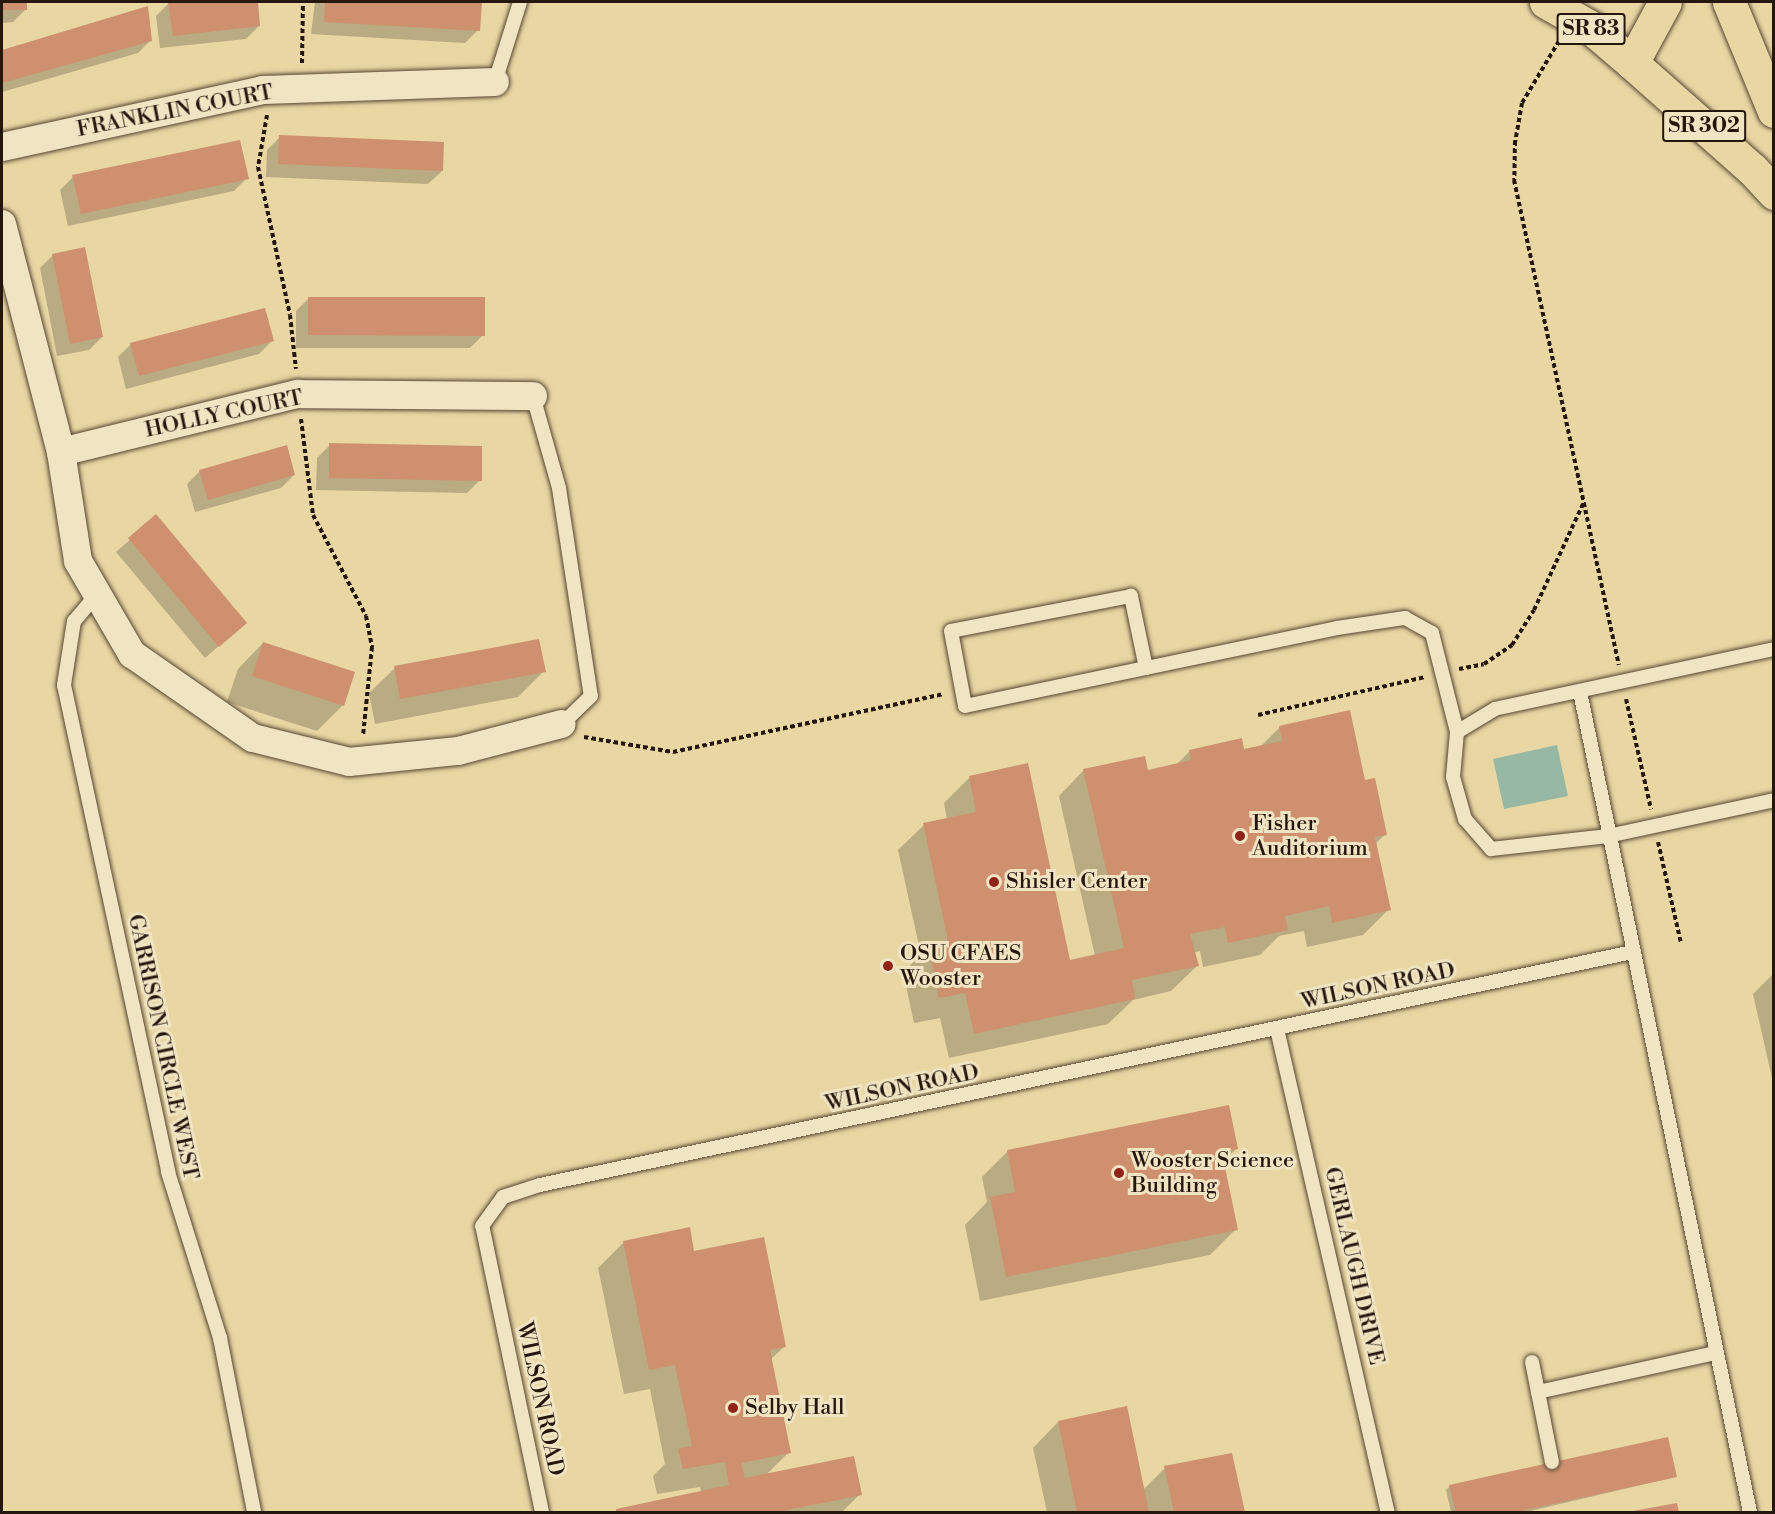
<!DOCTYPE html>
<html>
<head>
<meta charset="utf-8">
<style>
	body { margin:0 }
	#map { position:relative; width:1775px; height:1514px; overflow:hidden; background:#e8d6a3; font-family:"Libre Bodoni",serif }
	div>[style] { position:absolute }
	.water>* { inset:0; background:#97b9a4 }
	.shadow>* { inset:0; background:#0003 }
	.building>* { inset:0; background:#ce906f }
	.path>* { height:4px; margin-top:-2px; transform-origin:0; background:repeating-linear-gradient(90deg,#26170e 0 4.5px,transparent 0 7.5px) }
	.roads { filter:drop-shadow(0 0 2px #564733) drop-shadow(0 0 2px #564733) }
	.lane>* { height:14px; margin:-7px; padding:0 7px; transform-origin:7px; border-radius:7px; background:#f0e4c3 }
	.street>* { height:28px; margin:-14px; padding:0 14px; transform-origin:14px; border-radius:14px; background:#f0e4c3 }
	.primary>* { height:33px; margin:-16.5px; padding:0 16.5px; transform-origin:16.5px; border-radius:16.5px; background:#e8d6a3 }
	.dots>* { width:16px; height:16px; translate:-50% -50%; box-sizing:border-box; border:3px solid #f0e4c3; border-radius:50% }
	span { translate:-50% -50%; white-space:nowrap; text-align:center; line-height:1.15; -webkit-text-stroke:6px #f0e4c3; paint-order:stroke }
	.shield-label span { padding:2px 4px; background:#f0e4c3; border:2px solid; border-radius:4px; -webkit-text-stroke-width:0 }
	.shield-label { font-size:21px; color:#26170e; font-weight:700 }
	.street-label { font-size:22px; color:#26170e }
	.poi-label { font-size:22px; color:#26170e }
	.left { translate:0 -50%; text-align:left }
	.frame { position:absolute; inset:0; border:3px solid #26170e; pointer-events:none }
</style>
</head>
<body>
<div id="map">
	<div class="water">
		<i style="clip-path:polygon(1557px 745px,1568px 796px,1504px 809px,1493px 759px)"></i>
	</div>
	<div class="shadow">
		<i style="clip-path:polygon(2px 2px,26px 2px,26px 9px,13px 22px,2px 23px)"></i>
		<i style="clip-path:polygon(256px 2px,259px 26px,246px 39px,160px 48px,156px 16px,169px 3px)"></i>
		<i style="clip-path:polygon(315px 2px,480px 2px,478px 30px,465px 43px,311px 34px)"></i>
		<i style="clip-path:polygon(147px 8px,151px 40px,138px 53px,2px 92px,2px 51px)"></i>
		<i style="clip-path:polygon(280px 137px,442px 171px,428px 184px,266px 177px,267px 150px)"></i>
		<i style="clip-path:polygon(73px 177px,247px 178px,234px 191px,68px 226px,60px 190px)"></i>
		<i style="clip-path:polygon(53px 255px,102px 337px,89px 350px,57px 356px,40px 268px)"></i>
		<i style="clip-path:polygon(309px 298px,483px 335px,470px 348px,296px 348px,296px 311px)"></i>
		<i style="clip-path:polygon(272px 341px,259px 354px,126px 389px,118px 357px,131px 344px)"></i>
		<i style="clip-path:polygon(330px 445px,480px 480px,467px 493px,316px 490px,317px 458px)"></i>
		<i style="clip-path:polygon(200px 471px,294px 475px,281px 488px,195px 512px,187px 484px)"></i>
		<i style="clip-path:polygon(156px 517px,245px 623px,205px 658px,116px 552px)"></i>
		<i style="clip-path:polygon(263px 643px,343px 705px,317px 731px,227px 702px,238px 669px)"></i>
		<i style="clip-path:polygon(395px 668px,544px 671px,518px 697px,375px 724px,369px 693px)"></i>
		<i style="clip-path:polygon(1280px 727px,1364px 782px,1386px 834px,1375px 844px,1389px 909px,1363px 935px,1307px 947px,1304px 931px,1279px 936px,1260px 955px,1203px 967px,1200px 951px,1193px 953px,1197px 966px,1171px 991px,1133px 1000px,1108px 1024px,949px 1058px,940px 1018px,914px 1023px,903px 972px,921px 955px,898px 850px,924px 825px,947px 820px,944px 803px,969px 778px,1026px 765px,1069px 962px,1095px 956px,1059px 796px,1084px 770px,1147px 772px,1176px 765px,1190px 751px,1243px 751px,1260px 747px)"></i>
		<i style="clip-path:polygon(1774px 973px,1774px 1087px,1753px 994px)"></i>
		<i style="clip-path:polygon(1236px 1149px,1222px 1163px,1236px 1229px,1210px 1255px,980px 1301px,965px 1225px,987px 1202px,982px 1177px,1008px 1151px)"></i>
		<i style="clip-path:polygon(623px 1243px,693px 1253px,785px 1346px,770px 1360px,789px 1452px,766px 1475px,860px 1494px,842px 1512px,614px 1512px,701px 1493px,700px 1487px,657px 1494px,653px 1476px,665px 1464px,650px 1389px,624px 1394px,598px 1268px)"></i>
		<i style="clip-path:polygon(1058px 1422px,1143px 1490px,1165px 1468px,1231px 1454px,1243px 1512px,1047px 1512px,1033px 1448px)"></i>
		<i style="clip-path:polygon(1675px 1477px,1526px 1512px,1451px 1512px,1446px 1490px,1450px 1486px)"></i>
		<i style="clip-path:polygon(1675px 1504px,1677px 1512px,1635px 1512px)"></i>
	</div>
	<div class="building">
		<i style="clip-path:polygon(2px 2px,27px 2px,27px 10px,2px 10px)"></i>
		<i style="clip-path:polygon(168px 2px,258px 2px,260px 26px,173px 36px)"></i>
		<i style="clip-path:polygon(325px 2px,482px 2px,480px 31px,324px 22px)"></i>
		<i style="clip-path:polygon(148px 6px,152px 41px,2px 83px,2px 50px)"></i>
		<i style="clip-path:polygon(279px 135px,444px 142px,443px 171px,278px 164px)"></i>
		<i style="clip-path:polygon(240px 140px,249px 179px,81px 214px,72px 175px)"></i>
		<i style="clip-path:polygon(85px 247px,103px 337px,70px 344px,52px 254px)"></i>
		<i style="clip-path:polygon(308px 297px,485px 297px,485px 336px,308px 335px)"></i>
		<i style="clip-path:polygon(265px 308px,274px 341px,139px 376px,130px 343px)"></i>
		<i style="clip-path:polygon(329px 443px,482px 446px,482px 481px,329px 478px)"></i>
		<i style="clip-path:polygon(287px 445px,295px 475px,208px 500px,199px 470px)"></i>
		<i style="clip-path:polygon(156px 514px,247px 623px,219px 647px,128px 538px)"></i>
		<i style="clip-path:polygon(539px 639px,546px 672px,400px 699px,394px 666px)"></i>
		<i style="clip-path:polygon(263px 642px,355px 672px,344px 706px,252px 676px)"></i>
		<i style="clip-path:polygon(1350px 710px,1365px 780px,1375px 778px,1387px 835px,1375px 837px,1391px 910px,1332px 923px,1329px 906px,1285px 916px,1288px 930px,1228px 943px,1225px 927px,1190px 934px,1199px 966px,1132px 980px,1135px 999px,974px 1034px,965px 993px,939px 998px,928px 945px,948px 941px,923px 823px,976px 812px,969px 776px,1028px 763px,1070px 960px,1124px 948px,1083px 769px,1145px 756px,1148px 770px,1191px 760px,1189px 750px,1242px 738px,1244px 749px,1282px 741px,1279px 726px)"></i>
		<i style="clip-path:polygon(1229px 1105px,1238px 1149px,1222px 1153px,1238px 1230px,1006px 1277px,990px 1197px,1015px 1192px,1007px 1150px)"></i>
		<i style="clip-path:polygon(690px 1227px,694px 1251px,764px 1237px,786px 1347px,770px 1350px,791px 1453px,741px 1463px,745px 1478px,854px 1456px,862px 1495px,778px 1512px,616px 1512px,616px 1509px,729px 1485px,725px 1462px,683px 1469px,678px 1449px,692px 1446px,675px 1365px,649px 1370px,623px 1241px)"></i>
		<i style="clip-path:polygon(1127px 1406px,1149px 1512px,1077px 1512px,1058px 1421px)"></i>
		<i style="clip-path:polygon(1668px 1437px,1677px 1477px,1516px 1512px,1456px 1512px,1449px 1485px)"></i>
		<i style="clip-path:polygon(1232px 1453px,1245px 1512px,1174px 1512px,1164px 1466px)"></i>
		<i style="clip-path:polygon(1677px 1503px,1679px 1512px,1633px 1512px,1633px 1511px)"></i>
	</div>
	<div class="path">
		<i style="left:1559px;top:41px;width:72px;rotate:120.8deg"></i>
		<i style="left:1522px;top:103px;width:39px;rotate:100deg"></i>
		<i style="left:1515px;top:141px;width:39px;rotate:91deg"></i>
		<i style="left:1514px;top:180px;width:496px;rotate:77.8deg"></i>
		<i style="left:302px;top:63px;width:61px;rotate:-89.1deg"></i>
		<i style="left:267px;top:115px;width:53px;rotate:99.8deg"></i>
		<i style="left:258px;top:167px;width:151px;rotate:77.8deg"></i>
		<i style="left:290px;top:315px;width:54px;rotate:83.7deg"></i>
		<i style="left:301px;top:419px;width:97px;rotate:82.9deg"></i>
		<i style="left:313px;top:515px;width:114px;rotate:62.3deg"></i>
		<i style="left:366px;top:616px;width:32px;rotate:79deg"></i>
		<i style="left:372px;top:647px;width:88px;rotate:95.8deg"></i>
		<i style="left:1459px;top:669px;width:25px;rotate:-11deg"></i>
		<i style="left:1484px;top:664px;width:34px;rotate:-34deg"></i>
		<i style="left:1512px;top:645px;width:41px;rotate:-57.8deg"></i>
		<i style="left:1534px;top:610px;width:117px;rotate:-65.2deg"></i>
		<i style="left:1626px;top:699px;width:113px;rotate:77.2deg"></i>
		<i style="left:1258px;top:715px;width:171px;rotate:-12.8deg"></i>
		<i style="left:584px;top:737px;width:90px;rotate:9.6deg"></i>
		<i style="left:673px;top:752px;width:277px;rotate:-12.1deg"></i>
		<i style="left:1658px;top:842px;width:104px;rotate:77.2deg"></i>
	</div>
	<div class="roads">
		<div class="lane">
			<i style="left:495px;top:82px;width:84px;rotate:-72.6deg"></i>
			<i style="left:533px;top:396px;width:96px;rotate:74.2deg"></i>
			<i style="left:559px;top:488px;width:210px;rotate:81.3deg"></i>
			<i style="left:591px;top:696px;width:40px;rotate:136deg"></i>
			<i style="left:97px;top:594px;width:35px;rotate:130deg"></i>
			<i style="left:74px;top:621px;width:65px;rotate:98.9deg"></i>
			<i style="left:64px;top:685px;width:498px;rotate:77.9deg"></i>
			<i style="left:168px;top:1172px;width:174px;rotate:72.6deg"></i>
			<i style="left:220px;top:1338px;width:177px;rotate:78.9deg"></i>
			<i style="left:1774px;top:649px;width:285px;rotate:167.9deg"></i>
			<i style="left:1495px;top:709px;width:44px;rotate:148.8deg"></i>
			<i style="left:1457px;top:732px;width:45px;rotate:95.1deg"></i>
			<i style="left:1453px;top:777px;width:44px;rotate:74.1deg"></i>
			<i style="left:1465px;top:819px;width:40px;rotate:49deg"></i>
			<i style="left:1491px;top:849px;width:118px;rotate:-6.3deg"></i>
			<i style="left:1608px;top:836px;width:170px;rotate:-12.2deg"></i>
			<i style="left:1146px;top:668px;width:74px;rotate:-101.8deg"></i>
			<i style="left:1131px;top:596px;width:183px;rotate:169deg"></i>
			<i style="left:951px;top:631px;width:76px;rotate:79.4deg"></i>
			<i style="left:965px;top:706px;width:185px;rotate:-11.9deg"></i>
			<i style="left:1146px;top:668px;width:195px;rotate:-11.8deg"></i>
			<i style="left:1337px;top:628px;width:69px;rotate:-8.4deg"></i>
			<i style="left:1405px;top:618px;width:31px;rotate:29deg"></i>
			<i style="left:1432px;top:633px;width:102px;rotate:75.8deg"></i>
			<i style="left:1580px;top:692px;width:837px;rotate:78.29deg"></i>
			<i style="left:1277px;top:1029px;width:496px;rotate:77.1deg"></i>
			<i style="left:1532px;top:1362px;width:102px;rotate:78.7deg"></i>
			<i style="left:1538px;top:1392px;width:182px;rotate:-12.4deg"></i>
			<i style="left:542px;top:1512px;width:292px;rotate:-101.8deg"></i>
			<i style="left:482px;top:1226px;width:36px;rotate:-54deg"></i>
			<i style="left:503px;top:1197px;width:39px;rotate:-18deg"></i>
			<i style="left:540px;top:1185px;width:1117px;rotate:-12.04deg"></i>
		</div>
		<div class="street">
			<i style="left:2px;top:147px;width:267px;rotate:-12.3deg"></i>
			<i style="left:263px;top:90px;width:232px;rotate:-2deg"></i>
			<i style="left:2px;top:224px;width:236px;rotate:75.5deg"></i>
			<i style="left:61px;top:452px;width:110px;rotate:81.1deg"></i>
			<i style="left:78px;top:561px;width:108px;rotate:59.9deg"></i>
			<i style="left:132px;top:654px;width:147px;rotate:34.8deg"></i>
			<i style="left:253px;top:738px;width:99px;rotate:14deg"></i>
			<i style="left:349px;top:762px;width:110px;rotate:-5.8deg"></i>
			<i style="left:458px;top:751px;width:107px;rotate:-14.6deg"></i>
			<i style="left:61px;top:452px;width:244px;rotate:-13.8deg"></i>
			<i style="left:298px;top:394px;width:235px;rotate:0.5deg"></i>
		</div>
		<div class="primary">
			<i style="left:1546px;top:2px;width:51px;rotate:29.6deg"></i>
			<i style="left:1590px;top:27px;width:55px;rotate:40.6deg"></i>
			<i style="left:1632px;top:63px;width:160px;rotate:41.5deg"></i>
			<i style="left:1752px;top:169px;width:33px;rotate:47deg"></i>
			<i style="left:1729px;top:2px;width:118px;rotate:67.6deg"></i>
			<i style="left:1632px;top:63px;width:69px;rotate:-61.6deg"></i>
		</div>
	</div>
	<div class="dots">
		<i style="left:1240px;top:836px;background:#8f2418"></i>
		<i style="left:994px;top:882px;background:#8f2418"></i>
		<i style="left:888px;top:966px;background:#8f2418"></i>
		<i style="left:1119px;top:1173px;background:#8f2418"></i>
		<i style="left:733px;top:1408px;background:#8f2418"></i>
	</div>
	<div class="shield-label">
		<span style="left:1591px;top:29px">SR 83</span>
		<span style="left:1704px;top:126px">SR 302</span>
	</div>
	<div class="street-label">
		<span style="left:175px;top:111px;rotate:-11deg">FRANKLIN COURT</span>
		<span style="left:224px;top:414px;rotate:-12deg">HOLLY COURT</span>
		<span style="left:1378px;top:986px;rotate:-12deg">WILSON ROAD</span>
		<span style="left:163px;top:1047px;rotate:78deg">GARRISON CIRCLE WEST</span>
		<span style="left:902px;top:1088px;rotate:-12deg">WILSON ROAD</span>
		<span style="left:1354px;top:1266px;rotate:77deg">GERLAUGH DRIVE</span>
		<span style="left:540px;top:1399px;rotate:78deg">WILSON ROAD</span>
	</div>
	<div class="poi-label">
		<span class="left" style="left:1252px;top:836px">Fisher<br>Auditorium</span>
		<span class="left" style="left:1006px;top:882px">Shisler Center</span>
		<span class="left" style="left:900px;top:966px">OSU CFAES<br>Wooster</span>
		<span class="left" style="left:1131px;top:1173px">Wooster Science<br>Building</span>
		<span class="left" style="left:745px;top:1408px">Selby Hall</span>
	</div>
	<div class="frame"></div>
</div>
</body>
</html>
